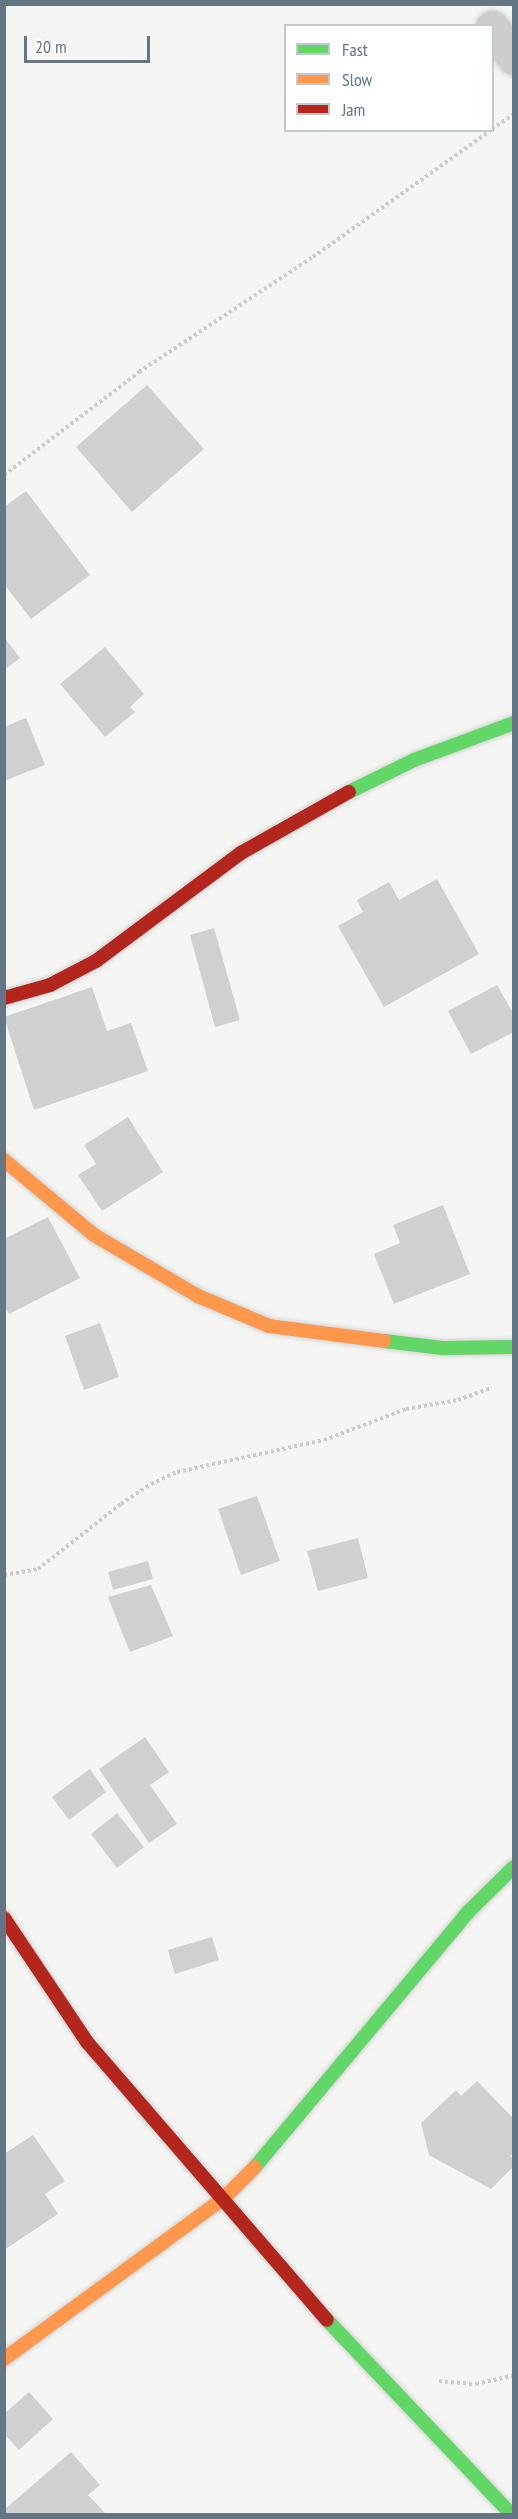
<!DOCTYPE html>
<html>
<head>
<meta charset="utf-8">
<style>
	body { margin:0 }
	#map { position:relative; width:518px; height:2519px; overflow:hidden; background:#f5f5f3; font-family:"PT Sans Narrow",sans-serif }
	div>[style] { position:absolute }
	.building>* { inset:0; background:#cfd0d0 }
	.path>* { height:4px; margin-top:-2px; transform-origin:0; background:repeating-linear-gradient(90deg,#cacbcb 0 3px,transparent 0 6px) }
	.roads { filter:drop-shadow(0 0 2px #d1d3d3) drop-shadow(0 0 2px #d1d3d3) }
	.street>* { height:33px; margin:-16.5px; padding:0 16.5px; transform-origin:16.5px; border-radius:16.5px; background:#cccece }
	.fast>* { height:14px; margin:-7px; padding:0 7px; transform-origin:7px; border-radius:7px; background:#63d668 }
	.slow>* { height:14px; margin:-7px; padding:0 7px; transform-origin:7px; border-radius:7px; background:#ff974d }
	.jam>* { height:14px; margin:-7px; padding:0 7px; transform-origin:7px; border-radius:7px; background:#b3261e }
	span { translate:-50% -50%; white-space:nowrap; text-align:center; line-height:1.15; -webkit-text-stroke:6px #fff; paint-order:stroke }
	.frame { position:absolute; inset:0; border:6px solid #647584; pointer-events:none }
	.legend { position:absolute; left:284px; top:24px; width:210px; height:108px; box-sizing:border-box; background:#fff; border:2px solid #c1c8ce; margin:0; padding:8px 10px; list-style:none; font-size:18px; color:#647584 }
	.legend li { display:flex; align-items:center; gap:12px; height:30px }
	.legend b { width:30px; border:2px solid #c1c8ce }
	.scale { position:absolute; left:24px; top:36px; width:126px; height:27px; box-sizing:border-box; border:3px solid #647584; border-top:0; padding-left:8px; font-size:18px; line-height:21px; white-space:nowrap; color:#647584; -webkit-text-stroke:4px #fff; paint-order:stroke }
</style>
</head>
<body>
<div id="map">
	<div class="building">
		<i style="clip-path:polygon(147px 385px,204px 449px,132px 512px,76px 447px)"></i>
		<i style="clip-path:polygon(26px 491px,90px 575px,31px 619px,4px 584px,4px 507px)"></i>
		<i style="clip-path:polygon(4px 637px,20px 658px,4px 670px)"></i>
		<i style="clip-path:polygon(105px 647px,144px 694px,130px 707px,135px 712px,105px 737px,60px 684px)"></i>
		<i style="clip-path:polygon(26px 718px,45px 765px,4px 781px,4px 727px)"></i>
		<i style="clip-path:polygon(437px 879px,479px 954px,384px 1007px,338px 926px,363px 912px,357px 900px,389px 882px,399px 900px)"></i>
		<i style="clip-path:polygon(214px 928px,240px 1020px,215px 1027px,190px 935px)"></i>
		<i style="clip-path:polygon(497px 985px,514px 1015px,514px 1032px,471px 1054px,448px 1011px)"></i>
		<i style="clip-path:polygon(92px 987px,107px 1031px,131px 1023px,148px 1071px,34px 1110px,4px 1017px)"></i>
		<i style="clip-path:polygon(128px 1117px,163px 1172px,102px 1211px,78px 1175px,96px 1164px,84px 1145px)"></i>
		<i style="clip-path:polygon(443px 1205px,470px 1274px,394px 1304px,374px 1254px,400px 1243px,393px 1225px)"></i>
		<i style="clip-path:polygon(48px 1217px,80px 1278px,9px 1314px,4px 1307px,4px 1239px)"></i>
		<i style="clip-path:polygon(100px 1323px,119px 1377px,84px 1390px,65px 1336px)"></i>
		<i style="clip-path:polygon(257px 1496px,280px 1561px,241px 1575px,218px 1509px)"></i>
		<i style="clip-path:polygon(358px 1538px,368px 1578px,318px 1591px,307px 1551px)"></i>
		<i style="clip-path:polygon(148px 1561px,153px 1579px,113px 1590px,108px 1572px)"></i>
		<i style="clip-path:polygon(151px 1585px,173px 1636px,130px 1652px,108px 1597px)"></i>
		<i style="clip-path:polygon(145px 1737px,169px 1772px,150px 1785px,177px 1824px,149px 1843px,99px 1769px)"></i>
		<i style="clip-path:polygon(90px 1769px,106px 1792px,69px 1820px,52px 1797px)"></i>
		<i style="clip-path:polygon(117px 1813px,144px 1847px,117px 1868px,91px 1834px)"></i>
		<i style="clip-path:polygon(212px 1937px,219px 1960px,175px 1974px,168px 1950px)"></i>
		<i style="clip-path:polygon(477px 2081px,514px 2119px,514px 2153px,510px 2156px,514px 2159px,514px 2166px,491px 2189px,429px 2155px,421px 2123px,456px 2090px,461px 2096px)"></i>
		<i style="clip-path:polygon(33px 2135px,65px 2181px,45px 2194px,58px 2214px,4px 2250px,4px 2154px)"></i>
		<i style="clip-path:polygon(29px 2392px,53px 2419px,19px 2450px,4px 2434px,4px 2414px)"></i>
		<i style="clip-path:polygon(71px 2452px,100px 2485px,88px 2495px,106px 2514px,4px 2514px,4px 2510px)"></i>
	</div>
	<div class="path">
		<i style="left:492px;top:129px;width:27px;rotate:-34deg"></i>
		<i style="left:4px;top:475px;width:170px;rotate:-37.3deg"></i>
		<i style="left:139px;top:372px;width:209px;rotate:-33.5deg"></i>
		<i style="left:313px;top:257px;width:219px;rotate:-35.5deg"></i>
		<i style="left:4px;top:1575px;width:35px;rotate:-10deg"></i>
		<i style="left:38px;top:1569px;width:105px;rotate:-38.1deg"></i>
		<i style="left:121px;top:1504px;width:36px;rotate:-34deg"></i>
		<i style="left:151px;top:1484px;width:29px;rotate:-25deg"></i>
		<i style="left:177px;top:1472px;width:150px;rotate:-12.3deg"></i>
		<i style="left:324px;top:1440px;width:88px;rotate:-20.7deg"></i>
		<i style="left:406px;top:1409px;width:53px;rotate:-9.8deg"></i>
		<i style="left:458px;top:1400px;width:35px;rotate:-20deg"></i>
		<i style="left:439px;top:2381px;width:37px;rotate:5deg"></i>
		<i style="left:476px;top:2384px;width:39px;rotate:-13deg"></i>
	</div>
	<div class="roads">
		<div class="street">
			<i style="left:492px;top:27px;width:38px;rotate:55deg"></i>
		</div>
		<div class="fast">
			<i style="left:349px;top:792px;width:72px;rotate:-26.2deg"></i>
			<i style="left:414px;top:760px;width:107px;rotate:-20.3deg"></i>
			<i style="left:384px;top:1341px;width:59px;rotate:6.8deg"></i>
			<i style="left:443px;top:1348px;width:71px;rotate:-0.8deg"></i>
			<i style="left:255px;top:2167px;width:332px;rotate:-50.1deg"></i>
			<i style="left:468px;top:1912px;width:64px;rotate:-44.4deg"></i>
			<i style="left:327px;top:2320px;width:267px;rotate:46.5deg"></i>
		</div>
		<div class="slow">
			<i style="left:4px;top:1160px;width:117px;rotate:39.8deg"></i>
			<i style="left:94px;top:1235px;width:121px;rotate:30.4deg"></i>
			<i style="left:198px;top:1296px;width:77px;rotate:22.9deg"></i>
			<i style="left:269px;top:1326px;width:116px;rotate:7.4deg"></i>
			<i style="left:4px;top:2359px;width:271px;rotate:-36.2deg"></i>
			<i style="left:223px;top:2199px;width:45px;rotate:-45deg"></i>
		</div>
		<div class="jam">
			<i style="left:4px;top:998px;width:48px;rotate:-15.8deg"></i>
			<i style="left:50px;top:985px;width:52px;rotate:-27.6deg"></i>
			<i style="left:96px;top:961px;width:181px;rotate:-36.7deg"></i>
			<i style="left:241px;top:853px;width:124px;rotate:-29.5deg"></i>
			<i style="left:4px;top:1918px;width:149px;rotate:56.2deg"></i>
			<i style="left:87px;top:2042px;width:367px;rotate:49.2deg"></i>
		</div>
	</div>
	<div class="frame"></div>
	<ul class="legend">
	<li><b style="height:8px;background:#63d668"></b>Fast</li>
	<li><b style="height:8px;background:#ff974d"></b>Slow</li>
	<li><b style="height:8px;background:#b3261e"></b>Jam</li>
	</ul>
	<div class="scale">20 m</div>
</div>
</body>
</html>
